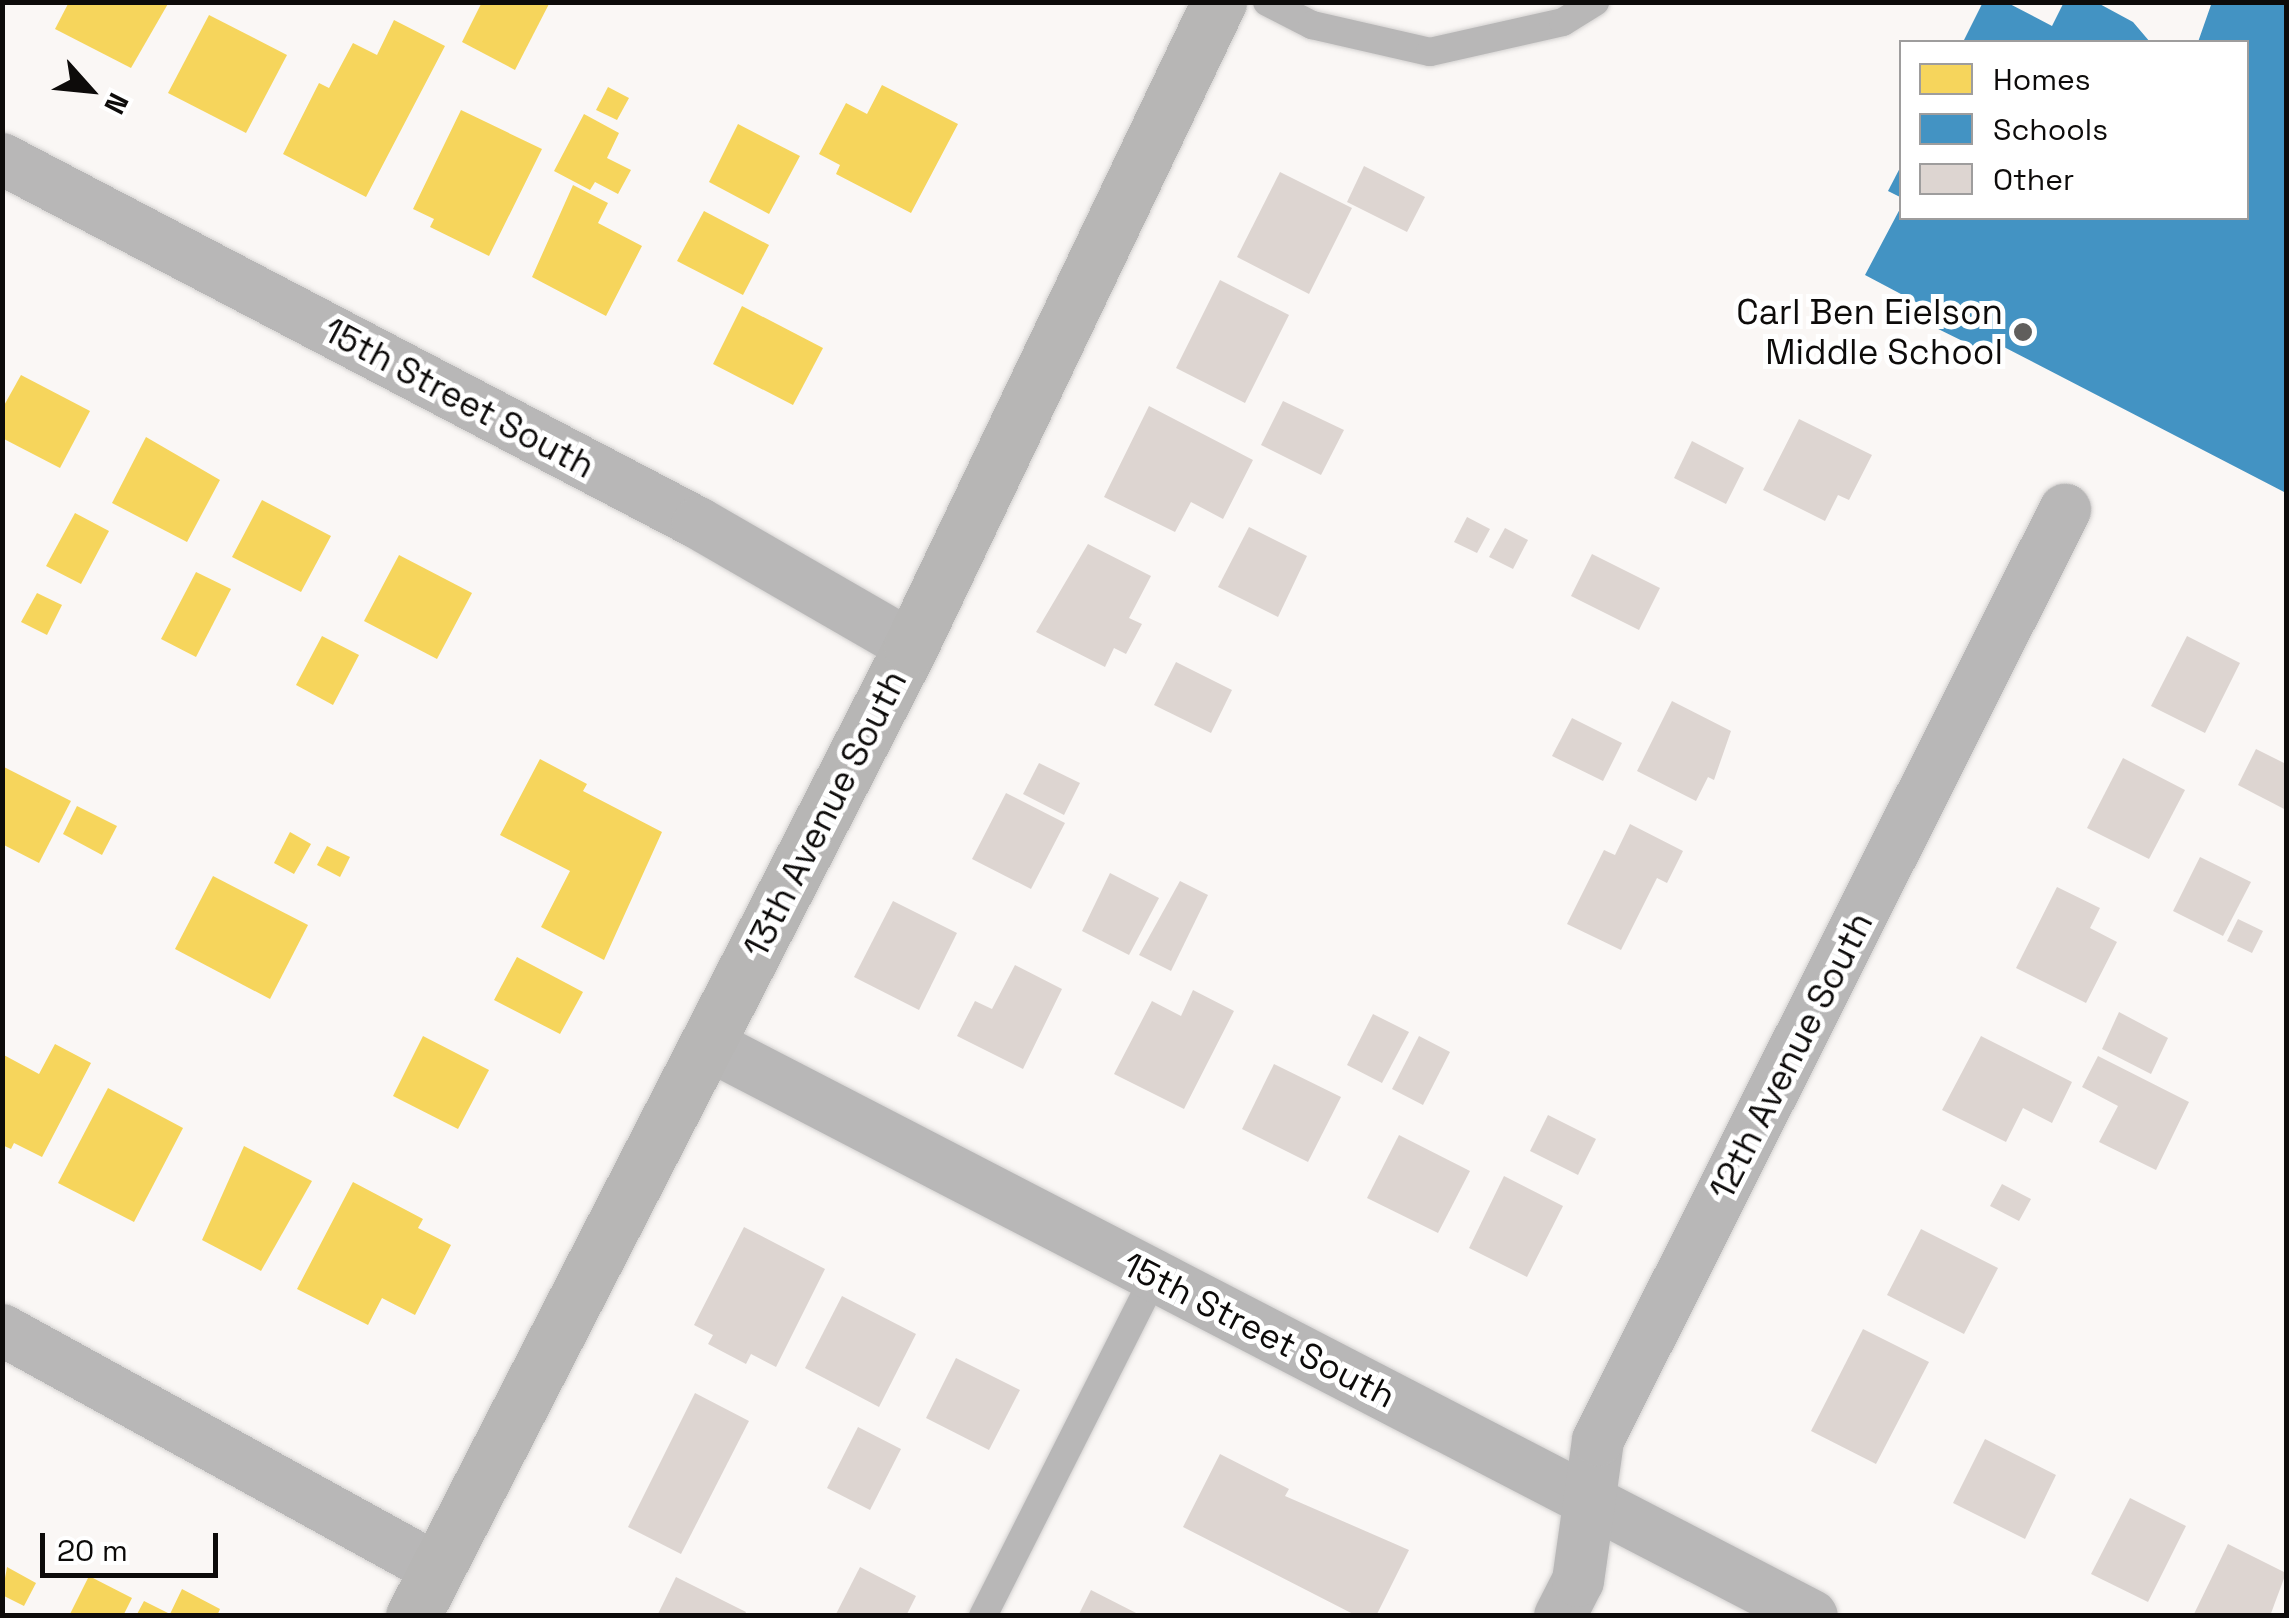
<!DOCTYPE html>
<html>
<head>
<meta charset="utf-8">
<style>
	body { margin:0 }
	#map { position:relative; width:2289px; height:1618px; overflow:hidden; background:#faf7f5; font-family:"Space Grotesk",sans-serif }
	div>[style] { position:absolute }
	.homes>* { inset:0; background:#f6d55c }
	.schools>* { inset:0; background:#4393c3 }
	.building>* { inset:0; background:#ddd5d1 }
	.roads { filter:drop-shadow(0 0 2px #d3d1d0) drop-shadow(0 0 2px #d3d1d0) }
	.service>* { height:28px; margin:-14px; padding:0 14px; transform-origin:14px; border-radius:14px; background:#b8b7b7 }
	.minor>* { height:52px; margin:-26px; padding:0 26px; transform-origin:26px; border-radius:26px; background:#b8b7b7 }
	.secondary>* { height:55px; margin:-27.5px; padding:0 27.5px; transform-origin:27.5px; border-radius:27.5px; background:#b7b6b5 }
	.dots>* { width:28px; height:28px; translate:-50% -50%; box-sizing:border-box; border:5px solid #fff; border-radius:50% }
	span { translate:-50% -50%; white-space:nowrap; text-align:center; line-height:1.15; -webkit-text-stroke:10px #fff; paint-order:stroke }
	.poi-label { font-size:35px; color:#0d0b0a }
	.right { translate:-100% -50%; text-align:right }
	.street-label { font-size:35px; color:#0d0b0a }
	.frame { position:absolute; inset:0; border:5px solid #0d0b0a; pointer-events:none }
	.legend { position:absolute; left:1899px; top:40px; width:350px; height:180px; box-sizing:border-box; background:#fff; border:2px solid #9e9d9d; margin:0; padding:12px 18px; list-style:none; font-size:30px; color:#0d0b0a }
	.legend li { display:flex; align-items:center; gap:20px; height:50px }
	.legend b { width:50px; border:2px solid #9e9d9d }
	.north { position:absolute; left:40px; top:40px; width:100px; height:100px; -webkit-text-stroke:8px #fff; paint-order:stroke; rotate:117deg; font-size:28px; font-weight:700; line-height:40px; text-align:center; color:#0d0b0a }
	.north::after { content:''; display:block; margin:auto; width:35px; height:45px; background:#0d0b0a; clip-path:polygon(50% 0,100% 100%,50% 72%,0 100%) }
	.scale { position:absolute; left:40px; top:1533px; width:178px; height:45px; box-sizing:border-box; border:5px solid #0d0b0a; border-top:0; padding-left:12px; font-size:30px; line-height:35px; white-space:nowrap; color:#0d0b0a; -webkit-text-stroke:8px #fff; paint-order:stroke }
</style>
</head>
<body>
<div id="map">
	<div class="homes">
		<i style="clip-path:polygon(69px 2px,169px 2px,131px 68px,55px 29px)"></i>
		<i style="clip-path:polygon(482px 2px,550px 2px,515px 70px,462px 42px)"></i>
		<i style="clip-path:polygon(209px 15px,287px 55px,246px 133px,168px 93px)"></i>
		<i style="clip-path:polygon(394px 20px,445px 46px,366px 197px,283px 154px,319px 83px,329px 88px,353px 43px,377px 55px)"></i>
		<i style="clip-path:polygon(882px 85px,958px 124px,911px 213px,836px 174px,840px 165px,819px 154px,846px 103px,867px 114px)"></i>
		<i style="clip-path:polygon(608px 87px,629px 98px,617px 120px,596px 110px)"></i>
		<i style="clip-path:polygon(461px 110px,542px 149px,489px 256px,430px 227px,434px 219px,413px 209px)"></i>
		<i style="clip-path:polygon(584px 114px,619px 133px,607px 158px,631px 170px,618px 194px,595px 182px,590px 190px,554px 171px)"></i>
		<i style="clip-path:polygon(738px 124px,800px 156px,769px 214px,709px 182px)"></i>
		<i style="clip-path:polygon(573px 185px,608px 203px,598px 223px,642px 246px,606px 316px,532px 277px)"></i>
		<i style="clip-path:polygon(704px 211px,769px 245px,743px 295px,677px 261px)"></i>
		<i style="clip-path:polygon(742px 306px,823px 348px,793px 405px,713px 364px)"></i>
		<i style="clip-path:polygon(21px 375px,90px 411px,60px 468px,2px 438px,2px 409px)"></i>
		<i style="clip-path:polygon(146px 437px,220px 480px,187px 542px,112px 503px)"></i>
		<i style="clip-path:polygon(262px 500px,331px 536px,301px 592px,232px 557px)"></i>
		<i style="clip-path:polygon(75px 513px,109px 531px,81px 584px,46px 566px)"></i>
		<i style="clip-path:polygon(399px 555px,472px 593px,437px 659px,364px 621px)"></i>
		<i style="clip-path:polygon(196px 572px,231px 589px,196px 657px,161px 639px)"></i>
		<i style="clip-path:polygon(37px 593px,62px 605px,47px 635px,21px 622px)"></i>
		<i style="clip-path:polygon(322px 636px,359px 655px,333px 705px,296px 685px)"></i>
		<i style="clip-path:polygon(540px 759px,587px 784px,583px 791px,662px 832px,604px 960px,541px 927px,570px 871px,500px 835px)"></i>
		<i style="clip-path:polygon(2px 766px,71px 801px,39px 863px,2px 844px)"></i>
		<i style="clip-path:polygon(77px 806px,117px 826px,102px 855px,63px 834px)"></i>
		<i style="clip-path:polygon(290px 832px,311px 844px,294px 874px,274px 863px)"></i>
		<i style="clip-path:polygon(327px 846px,350px 857px,340px 877px,317px 865px)"></i>
		<i style="clip-path:polygon(213px 876px,308px 925px,270px 999px,175px 949px)"></i>
		<i style="clip-path:polygon(517px 957px,583px 992px,560px 1034px,494px 1000px)"></i>
		<i style="clip-path:polygon(423px 1036px,489px 1070px,458px 1129px,393px 1096px)"></i>
		<i style="clip-path:polygon(55px 1044px,91px 1063px,42px 1157px,14px 1143px,11px 1149px,2px 1145px,2px 1054px,39px 1074px)"></i>
		<i style="clip-path:polygon(108px 1088px,183px 1128px,134px 1222px,58px 1183px)"></i>
		<i style="clip-path:polygon(244px 1146px,312px 1181px,261px 1271px,202px 1240px)"></i>
		<i style="clip-path:polygon(353px 1182px,423px 1219px,418px 1228px,451px 1245px,415px 1315px,382px 1298px,368px 1325px,297px 1289px)"></i>
		<i style="clip-path:polygon(7px 1567px,36px 1583px,24px 1606px,2px 1595px)"></i>
		<i style="clip-path:polygon(89px 1576px,132px 1598px,123px 1616px,69px 1616px)"></i>
		<i style="clip-path:polygon(182px 1589px,220px 1609px,217px 1616px,136px 1616px,144px 1601px,170px 1614px)"></i>
	</div>
	<div class="schools">
		<i style="clip-path:polygon(1983px 2px,2006px 2px,2052px 26px,2064px 2px,2096px 2px,2133px 22px,2150px 42px,1963px 42px)"></i>
		<i style="clip-path:polygon(2212px 2px,2286px 2px,2286px 493px,2000px 345px,1993px 356px,1926px 323px,1933px 311px,1865px 275px,1902px 205px,1902px 218px,2246px 218px,2246px 42px,2198px 42px)"></i>
		<i style="clip-path:polygon(1902px 164px,1902px 198px,1888px 191px)"></i>
	</div>
	<div class="building">
		<i style="clip-path:polygon(1364px 166px,1425px 197px,1407px 232px,1347px 202px)"></i>
		<i style="clip-path:polygon(1280px 172px,1352px 208px,1309px 294px,1237px 257px)"></i>
		<i style="clip-path:polygon(1220px 280px,1289px 315px,1245px 403px,1176px 368px)"></i>
		<i style="clip-path:polygon(1283px 401px,1344px 430px,1321px 475px,1261px 445px)"></i>
		<i style="clip-path:polygon(1149px 406px,1253px 460px,1223px 519px,1191px 502px,1175px 532px,1104px 497px)"></i>
		<i style="clip-path:polygon(1799px 419px,1872px 455px,1849px 500px,1838px 495px,1825px 521px,1763px 490px)"></i>
		<i style="clip-path:polygon(1692px 441px,1744px 468px,1726px 504px,1674px 478px)"></i>
		<i style="clip-path:polygon(1467px 517px,1490px 529px,1477px 553px,1454px 542px)"></i>
		<i style="clip-path:polygon(1249px 527px,1307px 556px,1278px 617px,1218px 587px)"></i>
		<i style="clip-path:polygon(1505px 528px,1528px 540px,1513px 569px,1489px 557px)"></i>
		<i style="clip-path:polygon(1088px 544px,1151px 576px,1129px 618px,1142px 624px,1126px 654px,1114px 648px,1105px 667px,1036px 632px)"></i>
		<i style="clip-path:polygon(1592px 554px,1660px 588px,1639px 630px,1571px 596px)"></i>
		<i style="clip-path:polygon(2187px 636px,2240px 663px,2205px 733px,2151px 706px)"></i>
		<i style="clip-path:polygon(1176px 662px,1232px 690px,1211px 733px,1154px 705px)"></i>
		<i style="clip-path:polygon(1672px 701px,1731px 731px,1714px 780px,1708px 777px,1696px 801px,1637px 771px)"></i>
		<i style="clip-path:polygon(1572px 718px,1622px 743px,1603px 781px,1552px 756px)"></i>
		<i style="clip-path:polygon(2256px 749px,2286px 764px,2286px 810px,2238px 785px)"></i>
		<i style="clip-path:polygon(2123px 758px,2185px 790px,2149px 859px,2087px 828px)"></i>
		<i style="clip-path:polygon(1039px 763px,1080px 783px,1064px 815px,1023px 794px)"></i>
		<i style="clip-path:polygon(1006px 793px,1065px 823px,1031px 889px,972px 859px)"></i>
		<i style="clip-path:polygon(1630px 824px,1683px 851px,1667px 883px,1657px 878px,1621px 950px,1567px 924px,1604px 850px,1615px 855px)"></i>
		<i style="clip-path:polygon(2200px 857px,2251px 882px,2223px 936px,2173px 911px)"></i>
		<i style="clip-path:polygon(1110px 873px,1159px 898px,1129px 955px,1082px 931px)"></i>
		<i style="clip-path:polygon(1180px 881px,1208px 895px,1171px 971px,1139px 955px)"></i>
		<i style="clip-path:polygon(2057px 887px,2100px 908px,2090px 928px,2117px 942px,2086px 1003px,2016px 968px)"></i>
		<i style="clip-path:polygon(893px 901px,957px 933px,919px 1010px,854px 977px)"></i>
		<i style="clip-path:polygon(2238px 919px,2263px 931px,2252px 953px,2227px 941px)"></i>
		<i style="clip-path:polygon(1015px 965px,1062px 989px,1023px 1069px,957px 1036px,975px 1001px,992px 1009px)"></i>
		<i style="clip-path:polygon(1193px 990px,1234px 1011px,1184px 1109px,1114px 1074px,1152px 1001px,1181px 1016px)"></i>
		<i style="clip-path:polygon(2119px 1012px,2168px 1038px,2151px 1074px,2102px 1049px)"></i>
		<i style="clip-path:polygon(1373px 1014px,1409px 1032px,1382px 1083px,1347px 1065px)"></i>
		<i style="clip-path:polygon(1419px 1036px,1450px 1052px,1423px 1105px,1392px 1089px)"></i>
		<i style="clip-path:polygon(1981px 1036px,2072px 1082px,2052px 1123px,2023px 1108px,2006px 1142px,1942px 1110px)"></i>
		<i style="clip-path:polygon(2098px 1056px,2189px 1102px,2156px 1170px,2099px 1142px,2118px 1106px,2082px 1087px)"></i>
		<i style="clip-path:polygon(1274px 1064px,1341px 1097px,1308px 1162px,1242px 1129px)"></i>
		<i style="clip-path:polygon(1548px 1115px,1596px 1139px,1578px 1175px,1530px 1151px)"></i>
		<i style="clip-path:polygon(1399px 1135px,1470px 1171px,1438px 1233px,1367px 1198px)"></i>
		<i style="clip-path:polygon(1504px 1176px,1563px 1206px,1527px 1277px,1469px 1248px)"></i>
		<i style="clip-path:polygon(2002px 1184px,2031px 1199px,2019px 1221px,1990px 1206px)"></i>
		<i style="clip-path:polygon(744px 1227px,825px 1269px,776px 1367px,751px 1354px,746px 1364px,708px 1344px,713px 1335px,694px 1325px)"></i>
		<i style="clip-path:polygon(1921px 1229px,1998px 1268px,1964px 1334px,1887px 1295px)"></i>
		<i style="clip-path:polygon(842px 1296px,916px 1334px,879px 1407px,805px 1368px)"></i>
		<i style="clip-path:polygon(1863px 1329px,1929px 1362px,1876px 1464px,1811px 1431px)"></i>
		<i style="clip-path:polygon(956px 1358px,1020px 1390px,989px 1450px,926px 1418px)"></i>
		<i style="clip-path:polygon(695px 1393px,749px 1421px,681px 1554px,628px 1527px)"></i>
		<i style="clip-path:polygon(858px 1427px,901px 1449px,870px 1510px,827px 1488px)"></i>
		<i style="clip-path:polygon(1985px 1439px,2056px 1475px,2025px 1539px,1953px 1503px)"></i>
		<i style="clip-path:polygon(1220px 1454px,1289px 1489px,1285px 1496px,1409px 1550px,1376px 1616px,1357px 1616px,1183px 1527px)"></i>
		<i style="clip-path:polygon(2130px 1498px,2186px 1526px,2148px 1602px,2091px 1574px)"></i>
		<i style="clip-path:polygon(2228px 1544px,2286px 1573px,2270px 1616px,2193px 1616px)"></i>
		<i style="clip-path:polygon(860px 1567px,916px 1596px,906px 1616px,835px 1616px)"></i>
		<i style="clip-path:polygon(676px 1577px,746px 1612px,744px 1616px,657px 1616px)"></i>
		<i style="clip-path:polygon(1091px 1590px,1142px 1616px,1078px 1616px)"></i>
	</div>
	<div class="roads">
		<div class="service">
			<i style="left:1267px;top:2px;width:51px;rotate:27.1deg"></i>
			<i style="left:1312px;top:25px;width:121px;rotate:12.9deg"></i>
			<i style="left:1430px;top:52px;width:136px;rotate:-12.7deg"></i>
			<i style="left:1563px;top:22px;width:38px;rotate:-32deg"></i>
			<i style="left:983px;top:1616px;width:382px;rotate:-63.2deg"></i>
		</div>
		<div class="minor">
			<i style="left:2px;top:159px;width:785px;rotate:27.61deg"></i>
			<i style="left:698px;top:523px;width:246px;rotate:30deg"></i>
			<i style="left:707px;top:1044px;width:1244px;rotate:27.37deg"></i>
			<i style="left:2px;top:1330px;width:496px;rotate:28.8deg"></i>
			<i style="left:1560px;top:1616px;width:39px;rotate:-63deg"></i>
			<i style="left:1578px;top:1581px;width:142px;rotate:-81.9deg"></i>
			<i style="left:1598px;top:1440px;width:1041px;rotate:-63.34deg"></i>
		</div>
		<div class="secondary">
			<i style="left:413px;top:1616px;width:1090px;rotate:-62.82deg"></i>
			<i style="left:911px;top:646px;width:714px;rotate:-64.44deg"></i>
		</div>
	</div>
	<div class="dots">
		<i style="left:2023px;top:332px;background:#605e5c"></i>
	</div>
	<div class="poi-label">
		<span class="right" style="left:2003px;top:332px">Carl Ben Eielson<br>Middle School</span>
	</div>
	<div class="street-label">
		<span style="left:459px;top:398px;rotate:28deg">15th Street South</span>
		<span style="left:825px;top:814px;rotate:-63deg">13th Avenue South</span>
		<span style="left:1791px;top:1056px;rotate:-63deg">12th Avenue South</span>
		<span style="left:1259px;top:1330px;rotate:27deg">15th Street South</span>
	</div>
	<div class="frame"></div>
	<ul class="legend">
	<li><b style="height:28px;background:#f6d55c"></b>Homes</li>
	<li><b style="height:28px;background:#4393c3"></b>Schools</li>
	<li><b style="height:28px;background:#ddd5d1"></b>Other</li>
	</ul>
	<div class="north">N</div>
	<div class="scale">20 m</div>
</div>
</body>
</html>
